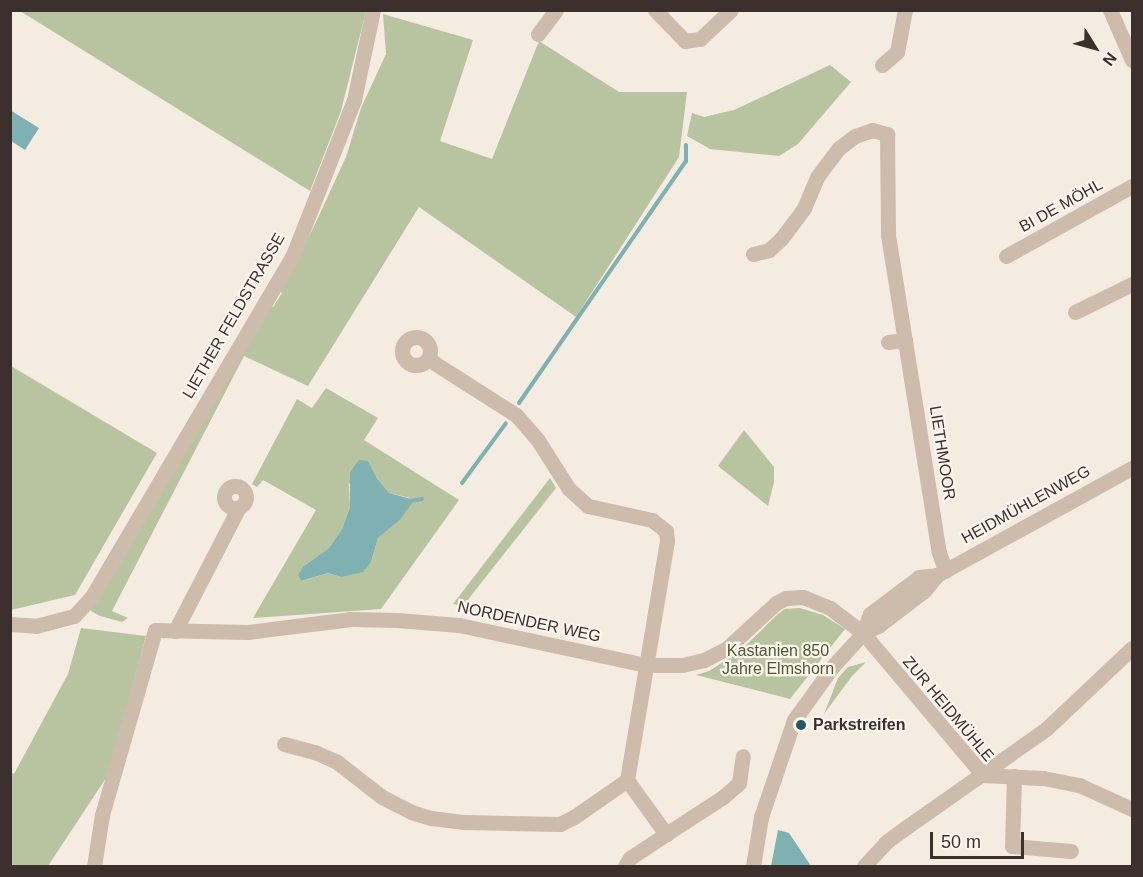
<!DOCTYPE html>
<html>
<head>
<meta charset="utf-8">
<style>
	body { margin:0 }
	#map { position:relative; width:1143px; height:877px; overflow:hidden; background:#f4ebe1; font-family:Arial,sans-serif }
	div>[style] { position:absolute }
	.green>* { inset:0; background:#b8c4a0 }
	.water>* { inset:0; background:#7fb0b2 }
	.stream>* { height:4px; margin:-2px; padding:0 2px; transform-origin:2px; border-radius:2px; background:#7fb0b2 }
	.minor>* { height:15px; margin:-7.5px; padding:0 7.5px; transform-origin:7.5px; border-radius:7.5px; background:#cdbbac }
	.minor>.ring { margin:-7.5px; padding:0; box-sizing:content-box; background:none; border:15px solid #cdbbac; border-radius:50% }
	.dots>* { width:16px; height:16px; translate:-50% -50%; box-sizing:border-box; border:3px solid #fbf5ee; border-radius:50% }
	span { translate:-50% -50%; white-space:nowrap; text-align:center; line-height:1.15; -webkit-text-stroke:4.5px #fbf5ee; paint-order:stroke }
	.street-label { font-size:16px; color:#3b302b }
	.park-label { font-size:16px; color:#4a5a2e }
	.poi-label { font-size:16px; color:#3b302b; font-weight:700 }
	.left { translate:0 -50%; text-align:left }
	.frame { position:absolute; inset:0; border:12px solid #3b302b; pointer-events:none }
	.north { position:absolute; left:1065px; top:18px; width:60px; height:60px; -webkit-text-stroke:4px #fbf5ee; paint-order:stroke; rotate:127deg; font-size:16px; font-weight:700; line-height:24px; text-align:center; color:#3b302b }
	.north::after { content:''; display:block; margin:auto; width:21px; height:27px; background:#3b302b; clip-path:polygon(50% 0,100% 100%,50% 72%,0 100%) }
	.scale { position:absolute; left:930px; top:832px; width:94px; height:27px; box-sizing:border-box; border:3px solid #3b302b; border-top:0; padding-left:8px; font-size:18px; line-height:21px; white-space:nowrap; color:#3b302b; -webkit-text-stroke:4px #fbf5ee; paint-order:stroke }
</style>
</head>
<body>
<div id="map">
	<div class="green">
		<i style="clip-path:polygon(20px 11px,366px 11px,341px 111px,310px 191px)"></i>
		<i style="clip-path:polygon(383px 14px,473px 40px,440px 141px,492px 159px,539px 41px,619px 92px,687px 92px,679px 157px,576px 317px,419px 207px,308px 386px,244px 356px,112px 611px,128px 618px,122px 622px,100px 616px,91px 611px,94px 599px,163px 491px,239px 353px,270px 305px,273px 307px,282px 293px,278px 289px,298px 259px,316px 222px,346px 157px,361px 108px,386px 54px)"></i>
		<i style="clip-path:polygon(830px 65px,851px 82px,798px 144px,779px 156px,710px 149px,687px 136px,692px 113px,704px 117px,734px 110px)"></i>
		<i style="clip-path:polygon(11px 366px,157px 453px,75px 595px,11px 610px)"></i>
		<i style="clip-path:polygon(evenodd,326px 388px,378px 418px,364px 440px,459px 500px,381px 609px,253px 618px,316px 510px,263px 480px,257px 487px,252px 484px,297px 399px,312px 408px,326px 388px,368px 461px,377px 478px,389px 493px,410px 498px,399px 521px,378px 538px,371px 562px,341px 577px,328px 573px,302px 581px,304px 566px,329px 548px,342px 529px,350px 507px,349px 484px,368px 461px)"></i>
		<i style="clip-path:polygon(744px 430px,774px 467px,774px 482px,768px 506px,718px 466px)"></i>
		<i style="clip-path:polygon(550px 478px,556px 488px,463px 606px,453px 604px)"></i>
		<i style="clip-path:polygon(800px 608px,823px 615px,845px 629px,790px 699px,696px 675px,709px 671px,739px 652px,778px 614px,785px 609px)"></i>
		<i style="clip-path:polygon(81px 628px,146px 636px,108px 775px,48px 866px,11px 866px,10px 772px,14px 774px,68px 674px)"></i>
		<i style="clip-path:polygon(866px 662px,852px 676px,824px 714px,838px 678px,848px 667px)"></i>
	</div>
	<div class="water">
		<i style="clip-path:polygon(10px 110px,39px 128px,25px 150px,11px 141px)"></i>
		<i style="clip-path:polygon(359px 460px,368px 461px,377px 478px,389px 493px,411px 499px,412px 503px,399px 521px,378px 538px,371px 562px,363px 572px,341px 577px,328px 573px,301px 581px,298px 575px,304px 566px,329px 548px,342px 529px,350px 507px,350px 472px)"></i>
		<i style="clip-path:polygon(778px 830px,789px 833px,811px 866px,771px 866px)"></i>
	</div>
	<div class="stream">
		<i style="left:519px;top:403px;width:294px;rotate:-55.4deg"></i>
		<i style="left:686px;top:161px;width:16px;rotate:-90deg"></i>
		<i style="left:462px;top:483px;width:74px;rotate:-53.7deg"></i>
		<i style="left:411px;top:501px;width:11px;rotate:-10deg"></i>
	</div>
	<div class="minor">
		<i style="left:655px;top:10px;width:43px;rotate:45.9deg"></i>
		<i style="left:685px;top:41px;width:15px;rotate:-8deg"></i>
		<i style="left:700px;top:39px;width:42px;rotate:-43.1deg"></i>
		<i style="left:1110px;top:10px;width:55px;rotate:66.3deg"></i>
		<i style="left:538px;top:34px;width:30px;rotate:-53deg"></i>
		<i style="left:882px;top:65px;width:20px;rotate:-41deg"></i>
		<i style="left:897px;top:52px;width:43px;rotate:-79.2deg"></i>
		<i style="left:753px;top:254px;width:16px;rotate:-14deg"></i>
		<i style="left:769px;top:250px;width:16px;rotate:-43deg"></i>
		<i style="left:781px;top:239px;width:39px;rotate:-53deg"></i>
		<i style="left:804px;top:208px;width:34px;rotate:-67deg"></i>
		<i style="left:817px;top:177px;width:36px;rotate:-53deg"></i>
		<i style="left:839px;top:148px;width:20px;rotate:-37deg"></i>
		<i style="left:855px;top:136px;width:18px;rotate:-19deg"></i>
		<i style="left:872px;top:130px;width:16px;rotate:15deg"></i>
		<i style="left:887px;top:134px;width:101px;rotate:89.4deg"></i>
		<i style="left:888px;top:235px;width:321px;rotate:80.9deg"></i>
		<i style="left:939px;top:552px;width:20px;rotate:72deg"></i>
		<i style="left:1006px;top:256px;width:144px;rotate:-29.1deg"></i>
		<i style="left:1075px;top:312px;width:64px;rotate:-26.2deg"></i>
		<i class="ring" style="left:402px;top:337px;width:13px;height:13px"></i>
		<i style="left:888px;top:342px;width:17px;rotate:-7deg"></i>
		<i class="ring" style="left:224px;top:486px;width:7px;height:7px"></i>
		<i style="left:10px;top:624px;width:26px;rotate:4deg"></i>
		<i style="left:36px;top:626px;width:39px;rotate:-15deg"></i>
		<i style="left:74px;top:616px;width:25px;rotate:-47deg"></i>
		<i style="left:91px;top:598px;width:398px;rotate:-59.5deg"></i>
		<i style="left:293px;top:255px;width:167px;rotate:-68.5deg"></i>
		<i style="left:354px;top:100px;width:92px;rotate:-78.1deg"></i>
		<i style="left:175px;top:631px;width:137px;rotate:-62.7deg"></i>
		<i style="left:863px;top:633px;width:17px;rotate:-25deg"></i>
		<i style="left:878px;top:626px;width:58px;rotate:-37.3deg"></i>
		<i style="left:924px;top:591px;width:21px;rotate:-51deg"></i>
		<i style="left:937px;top:575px;width:222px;rotate:-28.8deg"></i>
		<i style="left:284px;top:744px;width:34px;rotate:15deg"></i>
		<i style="left:317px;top:753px;width:22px;rotate:24deg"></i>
		<i style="left:337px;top:762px;width:57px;rotate:37.9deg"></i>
		<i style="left:382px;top:797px;width:33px;rotate:27deg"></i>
		<i style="left:411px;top:812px;width:21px;rotate:17deg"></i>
		<i style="left:431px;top:818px;width:34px;rotate:7deg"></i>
		<i style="left:465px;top:822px;width:95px;rotate:1.2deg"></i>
		<i style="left:560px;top:824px;width:16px;rotate:-27deg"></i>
		<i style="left:574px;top:817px;width:65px;rotate:-34.9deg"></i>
		<i style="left:627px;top:780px;width:242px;rotate:-80.5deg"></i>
		<i style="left:667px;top:541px;width:10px;rotate:-96deg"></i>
		<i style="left:666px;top:531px;width:18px;rotate:-142deg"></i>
		<i style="left:652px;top:520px;width:66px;rotate:-167.7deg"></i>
		<i style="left:588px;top:506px;width:25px;rotate:-138deg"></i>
		<i style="left:569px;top:489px;width:59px;rotate:-122.6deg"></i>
		<i style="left:537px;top:439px;width:32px;rotate:-131deg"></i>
		<i style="left:516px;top:415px;width:104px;rotate:-147.5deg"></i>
		<i style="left:983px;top:775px;width:60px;rotate:2.9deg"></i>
		<i style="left:1043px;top:778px;width:37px;rotate:11deg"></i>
		<i style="left:1079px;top:785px;width:58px;rotate:24.4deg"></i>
		<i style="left:1014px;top:776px;width:70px;rotate:91.6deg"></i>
		<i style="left:1012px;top:846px;width:59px;rotate:4.8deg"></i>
		<i style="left:627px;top:780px;width:67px;rotate:54.2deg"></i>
		<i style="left:666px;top:834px;width:68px;rotate:-33deg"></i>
		<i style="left:723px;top:797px;width:21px;rotate:-41deg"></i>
		<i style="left:739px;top:783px;width:27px;rotate:-82deg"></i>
		<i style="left:94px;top:866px;width:52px;rotate:-81.1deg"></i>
		<i style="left:102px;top:815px;width:192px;rotate:-74deg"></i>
		<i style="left:155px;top:630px;width:93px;rotate:1.2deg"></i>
		<i style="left:248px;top:632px;width:104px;rotate:-7.2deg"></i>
		<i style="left:351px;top:619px;width:46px;rotate:1.2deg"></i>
		<i style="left:397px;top:620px;width:62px;rotate:4.6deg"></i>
		<i style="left:459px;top:625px;width:191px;rotate:12.1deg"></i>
		<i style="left:646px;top:665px;width:36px"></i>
		<i style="left:682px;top:665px;width:23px;rotate:-13deg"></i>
		<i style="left:704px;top:660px;width:25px;rotate:-27deg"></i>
		<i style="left:726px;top:649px;width:68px;rotate:-42.6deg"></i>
		<i style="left:776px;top:603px;width:11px;rotate:-27deg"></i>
		<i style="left:786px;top:598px;width:17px;rotate:-3deg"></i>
		<i style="left:803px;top:597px;width:29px;rotate:22deg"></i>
		<i style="left:830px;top:608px;width:41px;rotate:37.1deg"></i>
		<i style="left:863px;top:633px;width:186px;rotate:49.8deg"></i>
		<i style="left:625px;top:866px;width:9px;rotate:-58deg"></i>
		<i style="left:630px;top:858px;width:43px;rotate:-33.7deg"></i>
		<i style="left:753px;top:866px;width:50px;rotate:-80.7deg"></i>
		<i style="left:761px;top:817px;width:102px;rotate:-71.2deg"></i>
		<i style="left:794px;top:720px;width:67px;rotate:-54.2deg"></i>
		<i style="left:833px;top:666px;width:45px;rotate:-47.7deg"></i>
		<i style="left:863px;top:633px;width:20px;rotate:-70deg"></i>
		<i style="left:870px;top:614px;width:61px;rotate:-37.1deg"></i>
		<i style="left:919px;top:577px;width:18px;rotate:-6deg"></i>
		<i style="left:864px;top:866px;width:33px;rotate:-47deg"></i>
		<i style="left:886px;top:842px;width:27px;rotate:-36deg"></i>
		<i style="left:908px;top:826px;width:169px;rotate:-35.1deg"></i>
		<i style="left:1046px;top:729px;width:118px;rotate:-43.3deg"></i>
	</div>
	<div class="dots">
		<i style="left:801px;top:725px;background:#1f5a5e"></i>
	</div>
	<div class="street-label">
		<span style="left:1061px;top:206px;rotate:-29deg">BI DE MÖHL</span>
		<span style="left:234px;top:316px;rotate:-60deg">LIETHER FELDSTRASSE</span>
		<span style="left:942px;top:453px;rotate:81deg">LIETHMOOR</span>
		<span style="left:1026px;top:505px;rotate:-29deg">HEIDMÜHLENWEG</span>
		<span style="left:529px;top:622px;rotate:12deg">NORDENDER WEG</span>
		<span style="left:948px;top:709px;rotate:50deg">ZUR HEIDMÜHLE</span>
	</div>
	<div class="park-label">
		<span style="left:778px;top:660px">Kastanien 850<br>Jahre Elmshorn</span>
	</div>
	<div class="poi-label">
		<span class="left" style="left:813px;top:725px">Parkstreifen</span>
	</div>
	<div class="frame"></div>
	<div class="north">N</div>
	<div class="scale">50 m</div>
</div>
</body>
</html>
